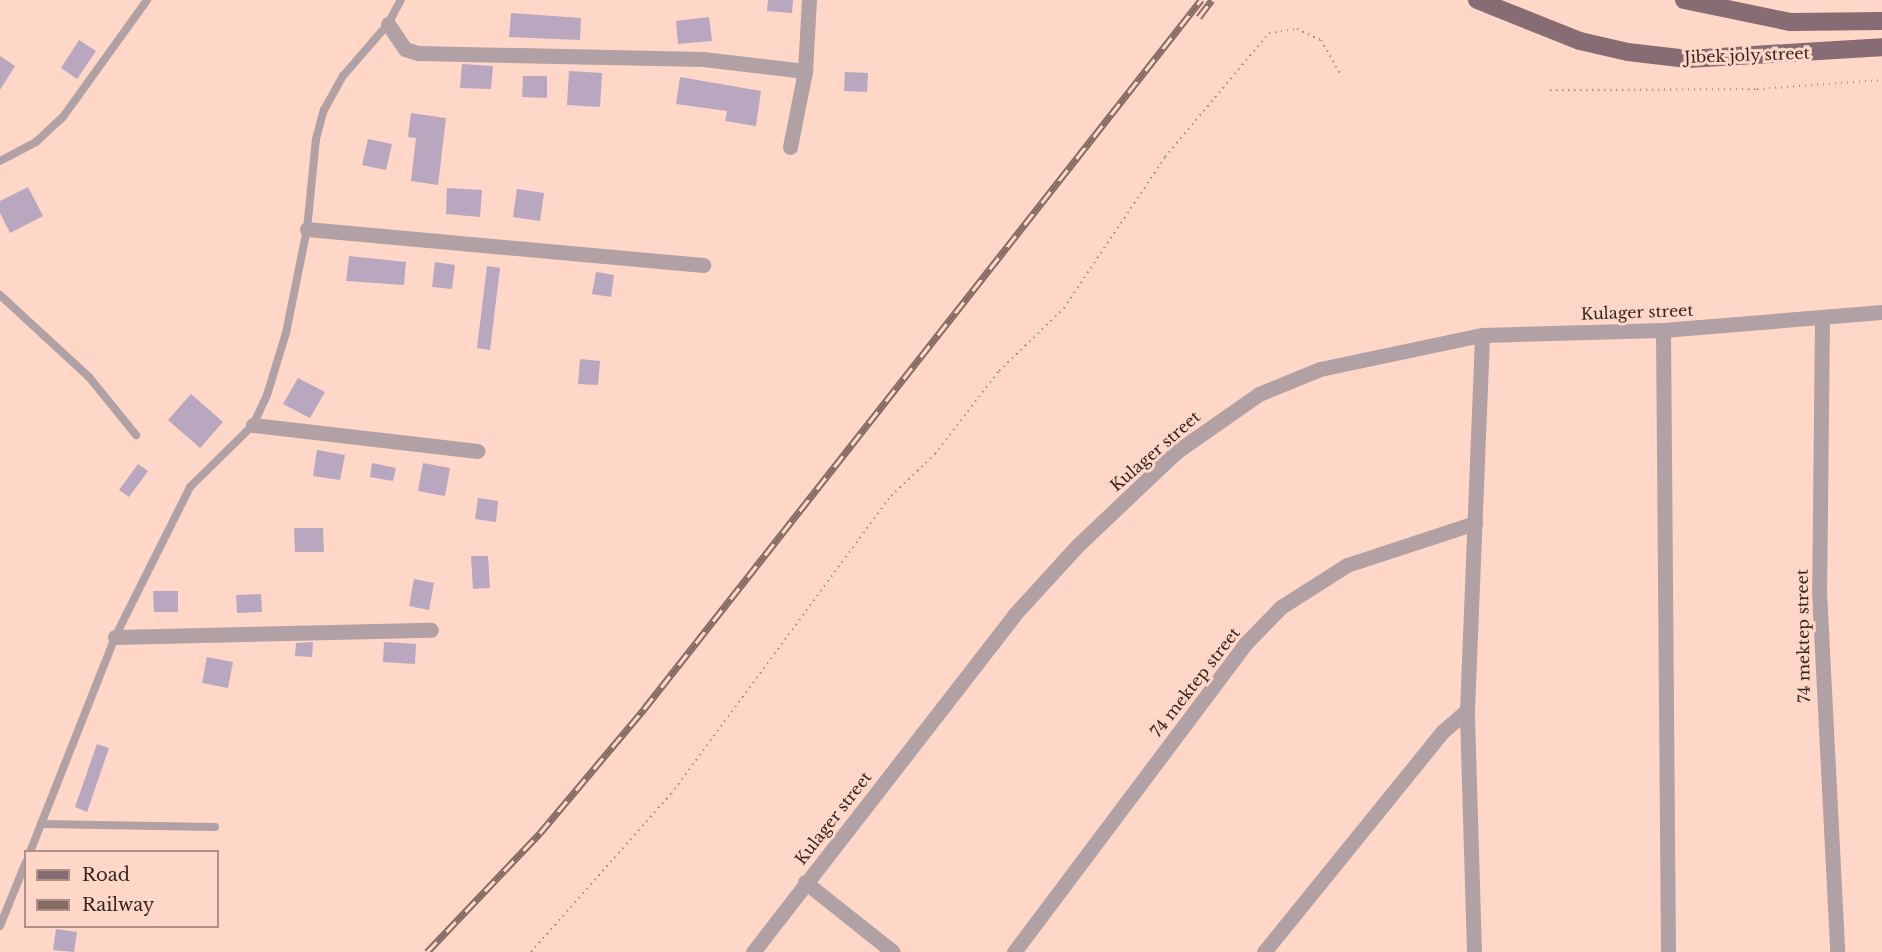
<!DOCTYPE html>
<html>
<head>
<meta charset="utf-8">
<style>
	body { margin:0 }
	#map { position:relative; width:1882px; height:952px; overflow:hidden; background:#fed7c9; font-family:"Libre Baskerville",serif }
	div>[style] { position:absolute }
	.building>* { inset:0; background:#b9a6bf }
	.path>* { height:2px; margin-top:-1px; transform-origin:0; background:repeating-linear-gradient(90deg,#aa8d83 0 1.5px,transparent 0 6px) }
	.lane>* { height:8px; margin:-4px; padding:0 4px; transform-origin:4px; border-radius:4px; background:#b1a1a5 }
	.street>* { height:15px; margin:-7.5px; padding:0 7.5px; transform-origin:7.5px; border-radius:7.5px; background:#b1a1a5 }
	.primary>* { height:18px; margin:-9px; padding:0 9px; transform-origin:9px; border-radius:9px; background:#876c73 }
	.rail>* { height:7px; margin-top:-3.5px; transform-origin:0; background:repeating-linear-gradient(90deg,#fed7c9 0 14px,#846b63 0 28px); box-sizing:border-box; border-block:2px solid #846b63 }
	span { translate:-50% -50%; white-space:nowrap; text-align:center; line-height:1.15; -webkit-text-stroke:6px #fed7c9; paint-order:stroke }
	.street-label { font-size:16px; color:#352621 }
	.legend { position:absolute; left:24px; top:850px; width:195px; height:78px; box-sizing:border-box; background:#fed7c9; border:2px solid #ae9086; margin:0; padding:8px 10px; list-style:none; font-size:18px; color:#352621 }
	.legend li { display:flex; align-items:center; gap:12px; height:30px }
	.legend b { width:30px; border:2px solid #ae9086 }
</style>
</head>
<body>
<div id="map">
	<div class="building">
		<i style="clip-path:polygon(768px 0,793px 0,792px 13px,767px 11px)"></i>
		<i style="clip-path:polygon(511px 13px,581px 18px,580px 40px,509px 37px)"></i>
		<i style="clip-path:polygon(709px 17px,712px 41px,678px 44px,676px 21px)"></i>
		<i style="clip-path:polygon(79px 40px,96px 51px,77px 79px,61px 68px)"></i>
		<i style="clip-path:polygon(0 56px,15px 66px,0 90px)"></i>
		<i style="clip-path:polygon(462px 64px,493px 66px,491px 89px,460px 88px)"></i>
		<i style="clip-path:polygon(569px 71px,602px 73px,600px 107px,567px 105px)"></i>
		<i style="clip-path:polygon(845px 72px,868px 73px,867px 92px,844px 91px)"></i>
		<i style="clip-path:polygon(523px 76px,547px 76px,547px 98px,522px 97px)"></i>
		<i style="clip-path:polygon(680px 77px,761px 91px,756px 126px,725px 121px,727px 111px,676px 104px)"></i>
		<i style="clip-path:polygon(411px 113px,446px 118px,438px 185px,411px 181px,416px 138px,408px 137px)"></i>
		<i style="clip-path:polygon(368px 139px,392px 144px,386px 170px,362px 165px)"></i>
		<i style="clip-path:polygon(28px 187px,43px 216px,10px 233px,0 213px,0 201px)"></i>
		<i style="clip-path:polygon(447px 188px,482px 190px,480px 217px,446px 214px)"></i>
		<i style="clip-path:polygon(517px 189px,544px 193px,540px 221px,513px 217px)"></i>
		<i style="clip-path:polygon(349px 256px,406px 262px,404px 285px,346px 281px)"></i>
		<i style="clip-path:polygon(435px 262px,455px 265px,452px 289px,432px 287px)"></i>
		<i style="clip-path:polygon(487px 266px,500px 268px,490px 350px,477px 348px)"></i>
		<i style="clip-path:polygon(596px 272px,614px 275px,611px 297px,592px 294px)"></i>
		<i style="clip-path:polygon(580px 359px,600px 361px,598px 385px,578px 384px)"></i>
		<i style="clip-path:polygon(298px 378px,325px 392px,310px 418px,283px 404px)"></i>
		<i style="clip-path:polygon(191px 394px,223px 422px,200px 448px,168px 420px)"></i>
		<i style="clip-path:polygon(317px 450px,345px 455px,340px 480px,313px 476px)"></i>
		<i style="clip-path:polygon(372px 463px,396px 468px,393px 481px,370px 477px)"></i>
		<i style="clip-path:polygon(423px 463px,450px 468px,445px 496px,418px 491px)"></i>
		<i style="clip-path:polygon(138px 464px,148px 471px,129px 497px,119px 490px)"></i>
		<i style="clip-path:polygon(478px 498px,498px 501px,496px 522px,475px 519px)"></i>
		<i style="clip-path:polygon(294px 528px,323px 528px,324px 552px,295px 552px)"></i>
		<i style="clip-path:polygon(471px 556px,488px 556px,490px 588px,473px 589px)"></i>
		<i style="clip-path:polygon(414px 579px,434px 583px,429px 610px,409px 606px)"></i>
		<i style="clip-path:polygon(153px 591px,178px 591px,178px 612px,154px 612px)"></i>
		<i style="clip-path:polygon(261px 594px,262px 612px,237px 613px,236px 595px)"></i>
		<i style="clip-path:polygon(313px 642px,312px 657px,295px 656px,296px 643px)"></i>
		<i style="clip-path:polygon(384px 642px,416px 644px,415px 664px,383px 662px)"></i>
		<i style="clip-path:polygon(207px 657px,233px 662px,228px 688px,202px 683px)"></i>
		<i style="clip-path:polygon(97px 744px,109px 748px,87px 812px,75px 807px)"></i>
		<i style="clip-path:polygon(56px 929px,77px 932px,74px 952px,53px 950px)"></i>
	</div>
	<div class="path">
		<i style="left:1550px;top:90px;width:207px;rotate:-0.3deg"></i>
		<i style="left:1757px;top:89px;width:125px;rotate:-4.1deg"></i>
		<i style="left:531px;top:952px;width:211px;rotate:-48.5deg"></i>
		<i style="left:671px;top:794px;width:370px;rotate:-53.6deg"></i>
		<i style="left:891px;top:496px;width:61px;rotate:-43.7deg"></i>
		<i style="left:935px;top:454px;width:105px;rotate:-52.4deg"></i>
		<i style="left:999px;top:371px;width:91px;rotate:-44.1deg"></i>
		<i style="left:1064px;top:308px;width:182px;rotate:-56.2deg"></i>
		<i style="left:1165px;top:157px;width:162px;rotate:-50deg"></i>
		<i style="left:1269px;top:33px;width:28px;rotate:-8deg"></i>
		<i style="left:1297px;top:29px;width:26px;rotate:25deg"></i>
		<i style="left:1321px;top:40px;width:40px;rotate:60.3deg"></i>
	</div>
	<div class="lane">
		<i style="left:0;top:161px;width:41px;rotate:-27.8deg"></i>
		<i style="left:36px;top:142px;width:37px;rotate:-43deg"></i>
		<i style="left:63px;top:117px;width:144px;rotate:-54.3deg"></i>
		<i style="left:0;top:295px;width:121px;rotate:42.7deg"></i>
		<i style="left:89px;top:377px;width:75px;rotate:51deg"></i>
		<i style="left:41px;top:824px;width:174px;rotate:1deg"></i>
		<i style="left:30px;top:852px;width:231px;rotate:-68.4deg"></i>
		<i style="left:115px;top:637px;width:168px;rotate:-63.4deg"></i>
		<i style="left:190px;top:487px;width:88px;rotate:-44.5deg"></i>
		<i style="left:253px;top:425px;width:33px;rotate:-65deg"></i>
		<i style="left:267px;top:395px;width:65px;rotate:-73deg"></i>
		<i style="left:286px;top:333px;width:106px;rotate:-78.6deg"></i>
		<i style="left:307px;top:229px;width:90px;rotate:-84.3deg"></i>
		<i style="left:316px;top:139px;width:30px;rotate:-75deg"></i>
		<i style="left:324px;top:110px;width:39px;rotate:-61deg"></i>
		<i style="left:343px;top:76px;width:69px;rotate:-49.1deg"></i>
		<i style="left:388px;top:24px;width:27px;rotate:-62deg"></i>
		<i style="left:0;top:926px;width:69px;rotate:-67.9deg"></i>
	</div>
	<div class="street">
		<i style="left:388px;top:24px;width:30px;rotate:56deg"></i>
		<i style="left:405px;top:49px;width:14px;rotate:17deg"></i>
		<i style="left:418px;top:53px;width:285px;rotate:1.2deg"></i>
		<i style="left:703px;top:59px;width:103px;rotate:6.7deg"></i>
		<i style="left:790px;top:147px;width:77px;rotate:-78.8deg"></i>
		<i style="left:805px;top:71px;width:71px;rotate:-86.8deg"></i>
		<i style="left:307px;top:229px;width:398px;rotate:5.2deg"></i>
		<i style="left:1822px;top:318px;width:273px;rotate:90.6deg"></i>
		<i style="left:1819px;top:591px;width:361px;rotate:87.1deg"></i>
		<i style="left:1663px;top:330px;width:622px;rotate:89.54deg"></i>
		<i style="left:253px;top:425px;width:226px;rotate:6.6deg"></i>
		<i style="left:115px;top:637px;width:316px;rotate:-1.3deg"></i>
		<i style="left:805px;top:882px;width:112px;rotate:38.5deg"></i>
		<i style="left:753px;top:952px;width:426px;rotate:-52.2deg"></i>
		<i style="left:1014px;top:615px;width:93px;rotate:-47.6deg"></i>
		<i style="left:1077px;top:546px;width:137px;rotate:-43.5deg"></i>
		<i style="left:1176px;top:452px;width:101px;rotate:-34.9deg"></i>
		<i style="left:1259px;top:394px;width:66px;rotate:-22.3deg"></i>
		<i style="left:1320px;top:369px;width:166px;rotate:-11.9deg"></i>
		<i style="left:1482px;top:335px;width:181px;rotate:-1.6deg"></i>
		<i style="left:1663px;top:330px;width:220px;rotate:-4.7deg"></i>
		<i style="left:1014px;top:952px;width:385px;rotate:-53.1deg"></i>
		<i style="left:1245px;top:644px;width:52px;rotate:-45.8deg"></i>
		<i style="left:1281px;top:607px;width:78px;rotate:-32.5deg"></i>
		<i style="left:1347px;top:565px;width:135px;rotate:-18.2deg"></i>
		<i style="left:1264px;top:952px;width:283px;rotate:-51deg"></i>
		<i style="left:1442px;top:732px;width:33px;rotate:-41deg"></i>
		<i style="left:1474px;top:952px;width:242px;rotate:-91.7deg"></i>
		<i style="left:1467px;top:710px;width:375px;rotate:-87.7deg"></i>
	</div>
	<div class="primary">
		<i style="left:1477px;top:0;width:111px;rotate:21.7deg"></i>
		<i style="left:1580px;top:41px;width:49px;rotate:12.9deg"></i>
		<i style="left:1628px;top:52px;width:60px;rotate:6.7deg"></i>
		<i style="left:1688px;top:59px;width:194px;rotate:-3.5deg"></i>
		<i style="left:1684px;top:0;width:108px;rotate:11.7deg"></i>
		<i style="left:1790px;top:22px;width:92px;rotate:-0.6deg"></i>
	</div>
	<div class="rail">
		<i style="left:1199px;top:17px;width:21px;rotate:-53deg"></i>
		<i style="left:427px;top:952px;width:164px;rotate:-46.5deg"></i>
		<i style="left:540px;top:833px;width:162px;rotate:-50deg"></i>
		<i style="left:644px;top:709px;width:902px;rotate:-51.85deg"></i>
	</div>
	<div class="street-label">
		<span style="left:1747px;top:55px;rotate:-2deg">Jibek joly street</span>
		<span style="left:1637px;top:312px;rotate:-2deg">Kulager street</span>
		<span style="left:1155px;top:451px;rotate:-41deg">Kulager street</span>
		<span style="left:1803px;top:636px;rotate:-91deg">74 mektep street</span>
		<span style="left:1195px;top:682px;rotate:-52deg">74 mektep street</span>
		<span style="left:833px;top:818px;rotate:-52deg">Kulager street</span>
	</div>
	<ul class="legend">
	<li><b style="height:8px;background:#876c73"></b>Road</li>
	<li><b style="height:8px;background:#846b63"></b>Railway</li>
	</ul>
</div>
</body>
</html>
